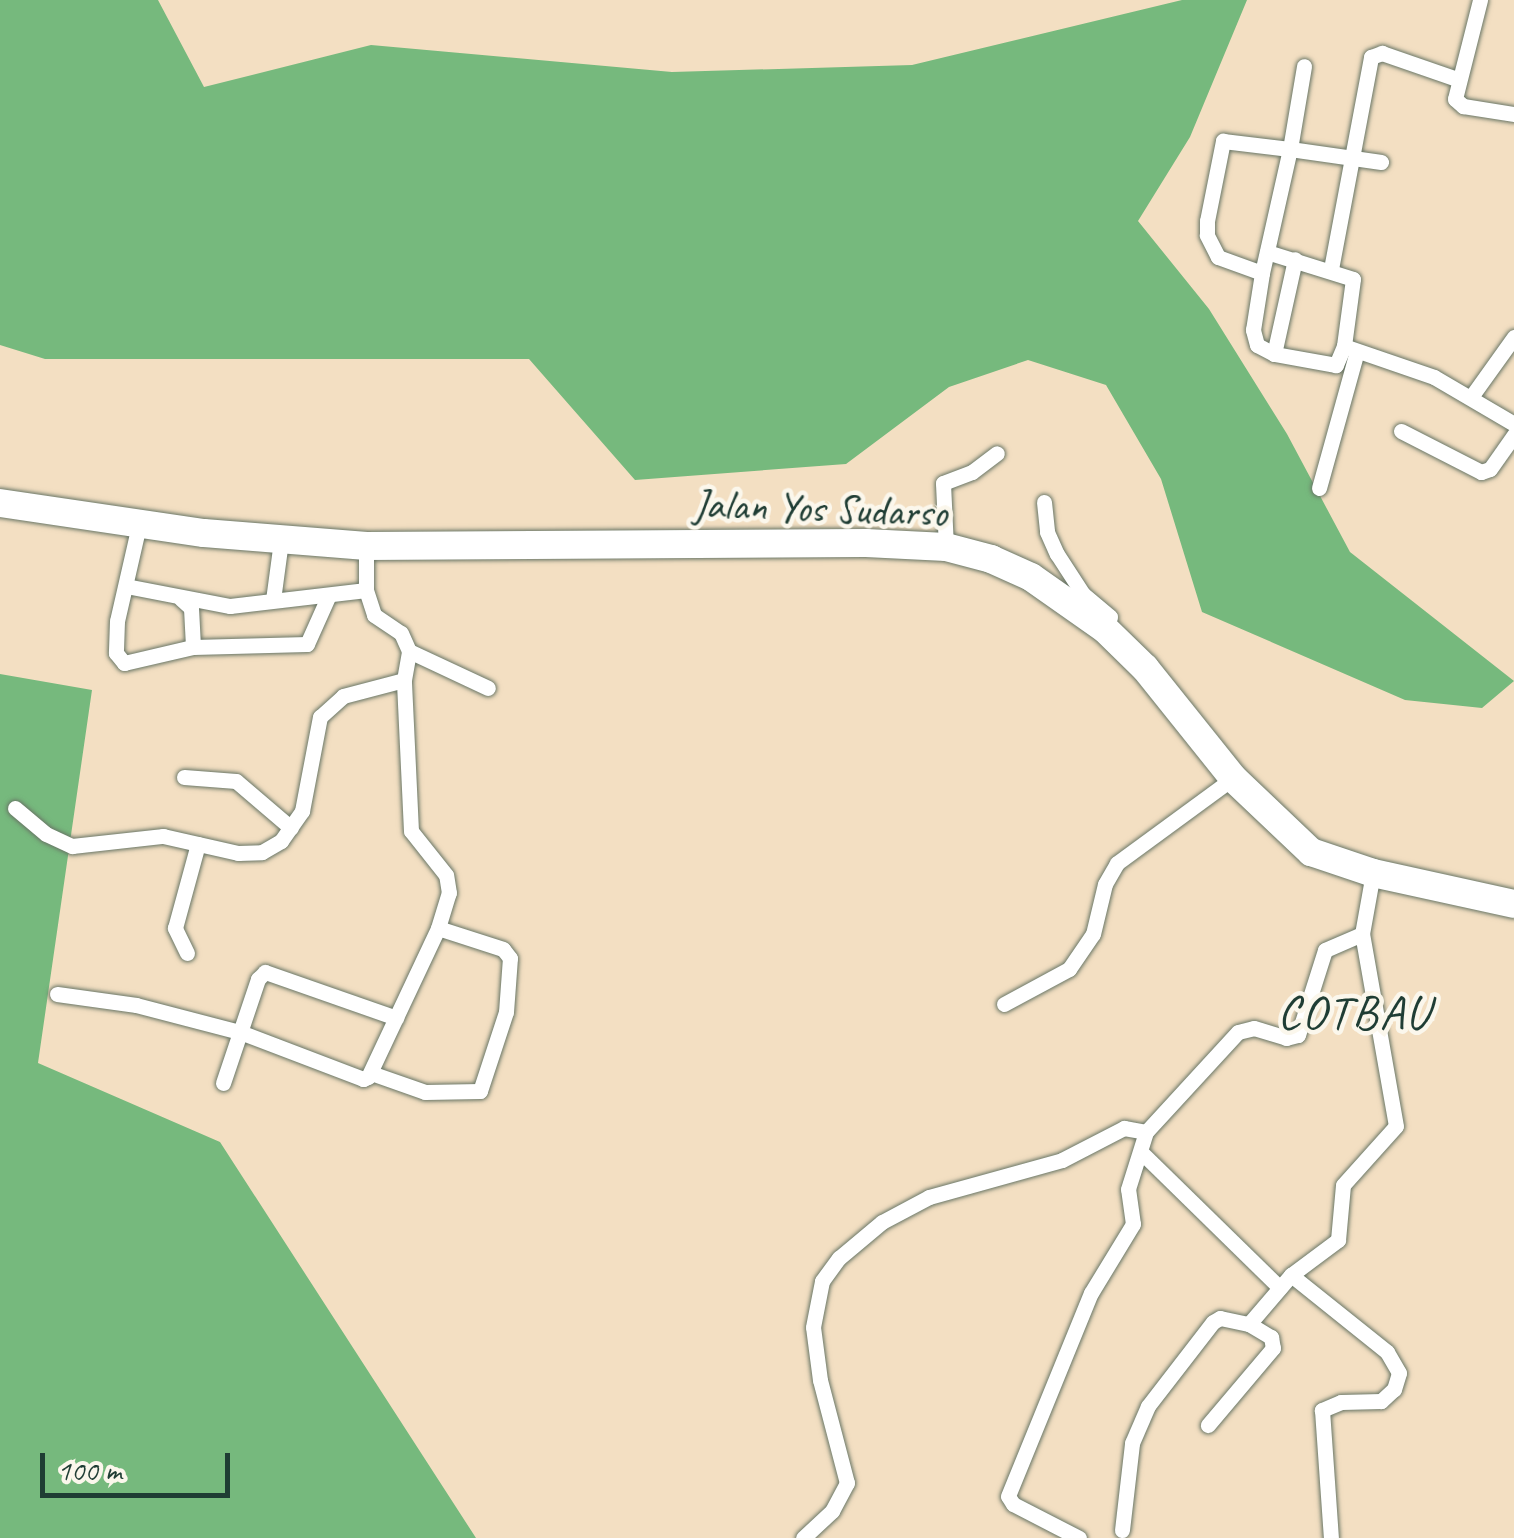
<!DOCTYPE html>
<html>
<head>
<meta charset="utf-8">
<style>
	body { margin:0 }
	#map { position:relative; width:1514px; height:1538px; overflow:hidden; background:#f3dfc2; font-family:Caveat,sans-serif }
	div>[style] { position:absolute }
	.forest>* { inset:0; background:#76b97d }
	.roads { filter:drop-shadow(0 0 2px #697666) drop-shadow(0 0 2px #697666) }
	.street>* { height:15px; margin:-7.5px; padding:0 7.5px; transform-origin:7.5px; border-radius:7.5px; background:#fff }
	.highway>* { height:28px; margin:-14px; padding:0 14px; transform-origin:14px; border-radius:14px; background:#fff }
	span { translate:-50% -50%; white-space:nowrap; text-align:center; line-height:1.15; -webkit-text-stroke:9px #fbf7ec; paint-order:stroke }
	.street-label { font-size:42px; color:#1f3d34 }
	.quarter-label { font-size:48px; color:#1f3d34; letter-spacing:2.5px }
	.scale { position:absolute; left:40px; top:1453px; width:190px; height:45px; box-sizing:border-box; border:5px solid #1f3d34; border-top:0; padding-left:12px; font-size:30px; line-height:35px; white-space:nowrap; color:#1f3d34; -webkit-text-stroke:8px #fbf7ec; paint-order:stroke }
</style>
</head>
<body>
<div id="map">
	<div class="forest">
		<i style="clip-path:polygon(0 0,158px 0,204px 87px,371px 45px,672px 72px,912px 65px,1182px 0,1247px 0,1190px 137px,1138px 221px,1209px 309px,1287px 434px,1350px 552px,1514px 681px,1482px 708px,1405px 700px,1202px 612px,1161px 479px,1106px 385px,1028px 360px,949px 387px,846px 464px,635px 480px,529px 359px,45px 359px,0 345px)"></i>
		<i style="clip-path:polygon(0 674px,92px 690px,38px 1063px,220px 1142px,476px 1538px,0 1538px)"></i>
	</div>
	<div class="roads">
		<div class="street">
			<i style="left:1480px;top:0;width:102px;rotate:104.2deg"></i>
			<i style="left:1455px;top:99px;width:11px;rotate:41deg"></i>
			<i style="left:1463px;top:106px;width:52px;rotate:8.9deg"></i>
			<i style="left:1267px;top:252px;width:90px;rotate:17.4deg"></i>
			<i style="left:1353px;top:279px;width:68px;rotate:97.7deg"></i>
			<i style="left:1344px;top:346px;width:21px;rotate:113deg"></i>
			<i style="left:1336px;top:365px;width:63px;rotate:-169.9deg"></i>
			<i style="left:1274px;top:354px;width:19px;rotate:-152deg"></i>
			<i style="left:1257px;top:345px;width:16px;rotate:-105deg"></i>
			<i style="left:1253px;top:330px;width:58px;rotate:-81deg"></i>
			<i style="left:1262px;top:273px;width:127px;rotate:-77.3deg"></i>
			<i style="left:1290px;top:149px;width:92px;rotate:8.1deg"></i>
			<i style="left:1331px;top:269px;width:216px;rotate:-79.3deg"></i>
			<i style="left:1371px;top:57px;width:12px;rotate:-20deg"></i>
			<i style="left:1382px;top:53px;width:79px;rotate:19.1deg"></i>
			<i style="left:1262px;top:273px;width:47px;rotate:-160deg"></i>
			<i style="left:1218px;top:257px;width:25px;rotate:-117deg"></i>
			<i style="left:1207px;top:235px;width:14px;rotate:-90deg"></i>
			<i style="left:1207px;top:221px;width:82px;rotate:-78.7deg"></i>
			<i style="left:1223px;top:141px;width:67px;rotate:6.8deg"></i>
			<i style="left:1290px;top:149px;width:84px;rotate:-80.4deg"></i>
			<i style="left:1344px;top:346px;width:95px;rotate:19deg"></i>
			<i style="left:1434px;top:377px;width:93px;rotate:30.4deg"></i>
			<i style="left:1274px;top:354px;width:97px;rotate:-77.5deg"></i>
			<i style="left:1471px;top:397px;width:74px;rotate:-54.4deg"></i>
			<i style="left:1401px;top:431px;width:90px;rotate:27.1deg"></i>
			<i style="left:1481px;top:472px;width:9px;rotate:-18deg"></i>
			<i style="left:1490px;top:469px;width:42px;rotate:-54.8deg"></i>
			<i style="left:1319px;top:488px;width:142px;rotate:-74.5deg"></i>
			<i style="left:1044px;top:502px;width:30px;rotate:84deg"></i>
			<i style="left:1047px;top:532px;width:24px;rotate:66deg"></i>
			<i style="left:1057px;top:554px;width:48px;rotate:57deg"></i>
			<i style="left:1083px;top:594px;width:35px;rotate:40deg"></i>
			<i style="left:1110px;top:617px;width:9px;rotate:111deg"></i>
			<i style="left:139px;top:525px;width:98px;rotate:102.9deg"></i>
			<i style="left:117px;top:621px;width:32px;rotate:92deg"></i>
			<i style="left:116px;top:653px;width:13px;rotate:51deg"></i>
			<i style="left:124px;top:663px;width:71px;rotate:-13.1deg"></i>
			<i style="left:193px;top:647px;width:114px;rotate:-1.5deg"></i>
			<i style="left:307px;top:644px;width:51px;rotate:-65.9deg"></i>
			<i style="left:366px;top:546px;width:44px;rotate:90deg"></i>
			<i style="left:366px;top:590px;width:26px;rotate:72deg"></i>
			<i style="left:374px;top:615px;width:32px;rotate:34deg"></i>
			<i style="left:401px;top:633px;width:20px;rotate:66deg"></i>
			<i style="left:409px;top:651px;width:87px;rotate:25.1deg"></i>
			<i style="left:946px;top:547px;width:64px;rotate:-92.7deg"></i>
			<i style="left:943px;top:483px;width:31px;rotate:-21deg"></i>
			<i style="left:972px;top:472px;width:31px;rotate:-37deg"></i>
			<i style="left:126px;top:586px;width:106px;rotate:10.9deg"></i>
			<i style="left:230px;top:606px;width:137px;rotate:-6.7deg"></i>
			<i style="left:181px;top:599px;width:13px;rotate:42deg"></i>
			<i style="left:191px;top:608px;width:39px;rotate:87deg"></i>
			<i style="left:273px;top:600px;width:60px;rotate:-82.3deg"></i>
			<i style="left:184px;top:777px;width:52px;rotate:4.4deg"></i>
			<i style="left:236px;top:781px;width:72px;rotate:40.5deg"></i>
			<i style="left:15px;top:808px;width:40px;rotate:40deg"></i>
			<i style="left:46px;top:834px;width:29px;rotate:25deg"></i>
			<i style="left:72px;top:846px;width:92px;rotate:-6.3deg"></i>
			<i style="left:163px;top:836px;width:77px;rotate:12.8deg"></i>
			<i style="left:238px;top:853px;width:24px;rotate:-2deg"></i>
			<i style="left:262px;top:852px;width:22px;rotate:-30deg"></i>
			<i style="left:281px;top:841px;width:37px;rotate:-55deg"></i>
			<i style="left:302px;top:811px;width:96px;rotate:-79.2deg"></i>
			<i style="left:320px;top:717px;width:31px;rotate:-42deg"></i>
			<i style="left:343px;top:696px;width:63px;rotate:-14.7deg"></i>
			<i style="left:187px;top:953px;width:28px;rotate:-116deg"></i>
			<i style="left:175px;top:928px;width:87px;rotate:-74.7deg"></i>
			<i style="left:57px;top:994px;width:80px;rotate:7.9deg"></i>
			<i style="left:136px;top:1005px;width:107px;rotate:14.6deg"></i>
			<i style="left:240px;top:1032px;width:132px;rotate:20.9deg"></i>
			<i style="left:363px;top:1079px;width:5px;rotate:-22deg"></i>
			<i style="left:368px;top:1077px;width:165px;rotate:-64.8deg"></i>
			<i style="left:438px;top:928px;width:37px;rotate:-73deg"></i>
			<i style="left:449px;top:893px;width:18px;rotate:-99deg"></i>
			<i style="left:446px;top:875px;width:56px;rotate:-128.5deg"></i>
			<i style="left:411px;top:831px;width:151px;rotate:-92.7deg"></i>
			<i style="left:404px;top:680px;width:29px;rotate:-80deg"></i>
			<i style="left:1004px;top:1004px;width:74px;rotate:-28.3deg"></i>
			<i style="left:1069px;top:969px;width:42px;rotate:-55.6deg"></i>
			<i style="left:1093px;top:934px;width:51px;rotate:-76.5deg"></i>
			<i style="left:1105px;top:884px;width:24px;rotate:-60deg"></i>
			<i style="left:1117px;top:863px;width:144px;rotate:-36.2deg"></i>
			<i style="left:371px;top:1073px;width:57px;rotate:19.4deg"></i>
			<i style="left:425px;top:1092px;width:55px;rotate:-1deg"></i>
			<i style="left:480px;top:1091px;width:83px;rotate:-71.8deg"></i>
			<i style="left:506px;top:1012px;width:54px;rotate:-85.8deg"></i>
			<i style="left:510px;top:958px;width:11px;rotate:-128deg"></i>
			<i style="left:503px;top:949px;width:68px;rotate:-162.1deg"></i>
			<i style="left:223px;top:1083px;width:110px;rotate:-71.4deg"></i>
			<i style="left:258px;top:979px;width:10px;rotate:-45deg"></i>
			<i style="left:265px;top:972px;width:139px;rotate:19.3deg"></i>
			<i style="left:1141px;top:1152px;width:194px;rotate:44.4deg"></i>
			<i style="left:1291px;top:1275px;width:123px;rotate:38.7deg"></i>
			<i style="left:1387px;top:1352px;width:24px;rotate:60deg"></i>
			<i style="left:1399px;top:1373px;width:17px;rotate:107deg"></i>
			<i style="left:1394px;top:1389px;width:18px;rotate:137deg"></i>
			<i style="left:1381px;top:1401px;width:40px;rotate:178.6deg"></i>
			<i style="left:1341px;top:1402px;width:21px;rotate:157deg"></i>
			<i style="left:1322px;top:1410px;width:128px;rotate:86deg"></i>
			<i style="left:1249px;top:1324px;width:65px;rotate:-49.4deg"></i>
			<i style="left:1291px;top:1275px;width:59px;rotate:-36.7deg"></i>
			<i style="left:1338px;top:1240px;width:55px;rotate:-84.8deg"></i>
			<i style="left:1343px;top:1185px;width:79px;rotate:-48.1deg"></i>
			<i style="left:1396px;top:1126px;width:195px;rotate:-100deg"></i>
			<i style="left:1362px;top:934px;width:62px;rotate:-79.8deg"></i>
			<i style="left:1122px;top:1530px;width:88px;rotate:-83.4deg"></i>
			<i style="left:1132px;top:1443px;width:40px;rotate:-66.6deg"></i>
			<i style="left:1148px;top:1406px;width:106px;rotate:-52.3deg"></i>
			<i style="left:1213px;top:1322px;width:8px;rotate:-30deg"></i>
			<i style="left:1220px;top:1318px;width:30px;rotate:12deg"></i>
			<i style="left:1249px;top:1324px;width:26px;rotate:31deg"></i>
			<i style="left:1271px;top:1337px;width:11px;rotate:80deg"></i>
			<i style="left:1273px;top:1348px;width:101px;rotate:130.2deg"></i>
			<i style="left:803px;top:1538px;width:40px;rotate:-43deg"></i>
			<i style="left:832px;top:1511px;width:32px;rotate:-62deg"></i>
			<i style="left:847px;top:1483px;width:106px;rotate:-104.7deg"></i>
			<i style="left:820px;top:1380px;width:53px;rotate:-97.5deg"></i>
			<i style="left:813px;top:1327px;width:47px;rotate:-78.9deg"></i>
			<i style="left:822px;top:1281px;width:29px;rotate:-54deg"></i>
			<i style="left:839px;top:1258px;width:56px;rotate:-39.9deg"></i>
			<i style="left:882px;top:1222px;width:53px;rotate:-28deg"></i>
			<i style="left:929px;top:1197px;width:138px;rotate:-15.5deg"></i>
			<i style="left:1062px;top:1160px;width:70px;rotate:-27.3deg"></i>
			<i style="left:1124px;top:1128px;width:22px;rotate:10deg"></i>
			<i style="left:1146px;top:1132px;width:136px;rotate:-47.4deg"></i>
			<i style="left:1238px;top:1032px;width:16px;rotate:-14deg"></i>
			<i style="left:1254px;top:1028px;width:34px;rotate:17deg"></i>
			<i style="left:1286px;top:1038px;width:12px;rotate:-14deg"></i>
			<i style="left:1298px;top:1035px;width:89px;rotate:-72.4deg"></i>
			<i style="left:1325px;top:950px;width:40px;rotate:-23.4deg"></i>
			<i style="left:1079px;top:1538px;width:74px;rotate:-152.7deg"></i>
			<i style="left:1013px;top:1504px;width:9px;rotate:-122deg"></i>
			<i style="left:1008px;top:1496px;width:219px;rotate:-67.8deg"></i>
			<i style="left:1091px;top:1293px;width:81px;rotate:-58.7deg"></i>
			<i style="left:1133px;top:1224px;width:35px;rotate:-98deg"></i>
			<i style="left:1128px;top:1189px;width:60px;rotate:-72.5deg"></i>
		</div>
		<div class="highway">
			<i style="left:0;top:503px;width:206px;rotate:8.4deg"></i>
			<i style="left:204px;top:533px;width:163px;rotate:4.6deg"></i>
			<i style="left:366px;top:546px;width:500px;rotate:-0.34deg"></i>
			<i style="left:866px;top:543px;width:80px;rotate:2.9deg"></i>
			<i style="left:946px;top:547px;width:47px;rotate:14.9deg"></i>
			<i style="left:991px;top:559px;width:44px;rotate:24.2deg"></i>
			<i style="left:1031px;top:577px;width:90px;rotate:35.1deg"></i>
			<i style="left:1105px;top:629px;width:56px;rotate:44.3deg"></i>
			<i style="left:1145px;top:668px;width:141px;rotate:51.3deg"></i>
			<i style="left:1233px;top:778px;width:108px;rotate:43.5deg"></i>
			<i style="left:1311px;top:852px;width:65px;rotate:18.7deg"></i>
			<i style="left:1373px;top:873px;width:144px;rotate:12.4deg"></i>
		</div>
	</div>
	<div class="street-label">
		<span style="left:820px;top:509px;rotate:2deg">Jalan Yos Sudarso</span>
	</div>
	<div class="quarter-label">
		<span style="left:1354px;top:1013px">COTBAU</span>
	</div>
	<div class="scale">100 m</div>
</div>
</body>
</html>
